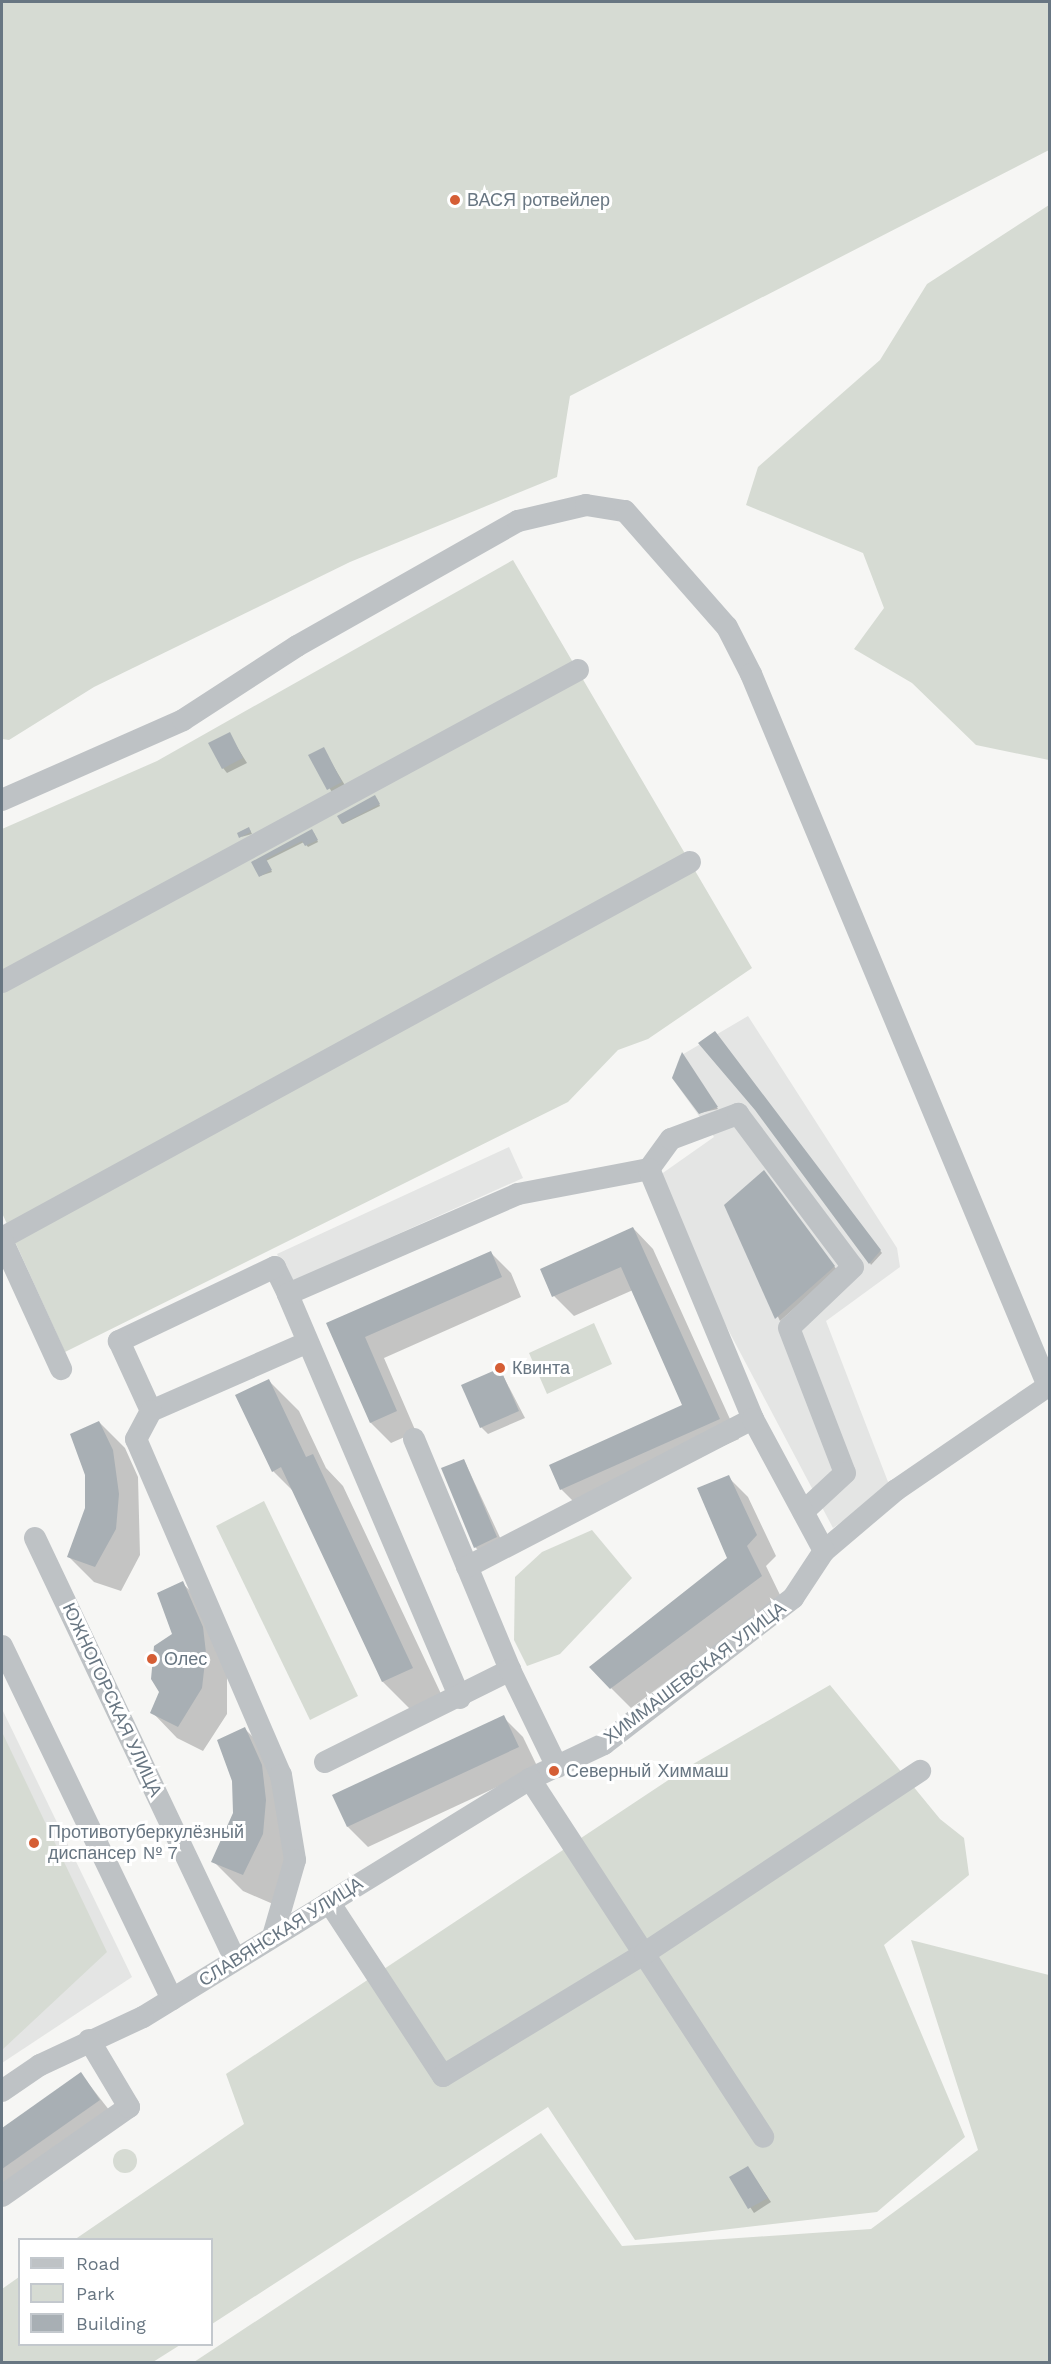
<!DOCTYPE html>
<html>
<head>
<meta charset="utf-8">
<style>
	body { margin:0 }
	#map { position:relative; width:1051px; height:2364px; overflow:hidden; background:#f6f6f4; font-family:"Work Sans",sans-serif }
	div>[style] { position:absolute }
	.built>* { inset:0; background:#e4e5e4 }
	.green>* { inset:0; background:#d6dbd3 }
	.round { border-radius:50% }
	.shadow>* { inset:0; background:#0003 }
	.building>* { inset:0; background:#a8afb4 }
	.minor>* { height:22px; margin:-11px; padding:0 11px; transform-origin:11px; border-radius:11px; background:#bec2c5 }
	.dots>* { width:16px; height:16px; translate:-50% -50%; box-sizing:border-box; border:3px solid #fff; border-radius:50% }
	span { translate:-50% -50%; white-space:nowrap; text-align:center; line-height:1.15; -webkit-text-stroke:6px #fff; paint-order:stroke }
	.poi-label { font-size:18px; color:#687682 }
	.left { translate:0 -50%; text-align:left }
	.street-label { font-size:18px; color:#687682 }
	.frame { position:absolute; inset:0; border:3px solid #687682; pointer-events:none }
	.legend { position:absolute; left:18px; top:2238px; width:195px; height:108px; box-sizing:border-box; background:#fff; border:2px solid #c3c8cd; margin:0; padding:8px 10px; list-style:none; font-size:18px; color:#687682 }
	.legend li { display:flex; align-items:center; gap:12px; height:30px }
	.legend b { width:30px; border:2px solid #c3c8cd }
</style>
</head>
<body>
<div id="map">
	<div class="built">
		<i style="clip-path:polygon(748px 1016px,897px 1248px,900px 1267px,826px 1321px,890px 1487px,833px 1528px,650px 1182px,714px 1137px,672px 1078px,680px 1056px)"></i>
		<i style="clip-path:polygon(509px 1147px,523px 1178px,291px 1282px,277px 1254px)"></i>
		<i style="clip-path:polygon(2px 1709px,132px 1977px,2px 2063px)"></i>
	</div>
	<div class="green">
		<i style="clip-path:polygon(2px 2px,1049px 2px,1049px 150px,570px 396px,557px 477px,350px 562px,94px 687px,9px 740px,2px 739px)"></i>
		<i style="clip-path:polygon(1049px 205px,1049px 760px,976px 745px,912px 683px,854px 649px,884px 608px,863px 553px,746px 505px,758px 467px,880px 360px,927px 284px)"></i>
		<i style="clip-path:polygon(513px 560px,752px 968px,648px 1039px,618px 1050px,568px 1102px,65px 1352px,2px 1213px,2px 829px,157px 761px)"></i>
		<i style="clip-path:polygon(594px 1323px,612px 1364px,547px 1394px,529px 1353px)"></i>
		<i style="clip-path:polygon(264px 1501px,358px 1696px,310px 1720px,216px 1526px)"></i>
		<i style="clip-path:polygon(592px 1530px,632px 1578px,560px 1654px,527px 1666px,514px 1640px,515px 1577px,542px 1552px)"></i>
		<i style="clip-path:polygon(830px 1685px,940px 1819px,964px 1838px,969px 1875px,884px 1945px,965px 2137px,877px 2212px,635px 2240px,548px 2107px,212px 2324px,212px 2240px,74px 2240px,244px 2124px,226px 2074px,688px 1767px)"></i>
		<i style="clip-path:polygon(2px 1732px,107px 1952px,2px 2050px)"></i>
		<i style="clip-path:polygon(911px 1940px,1049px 1975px,1049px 2362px,194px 2362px,541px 2133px,622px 2246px,871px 2229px,978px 2150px)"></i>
		<i class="round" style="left:113px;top:2149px;width:24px;height:24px"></i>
		<i style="clip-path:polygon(19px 2277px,20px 2344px,180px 2345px,153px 2362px,2px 2362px,2px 2289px)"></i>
	</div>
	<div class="shadow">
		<i style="clip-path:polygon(229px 734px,247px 763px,227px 773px,223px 768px)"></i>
		<i style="clip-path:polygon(323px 749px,346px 787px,333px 794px,310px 755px)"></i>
		<i style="clip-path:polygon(377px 799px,380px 806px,343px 824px,339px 816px)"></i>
		<i style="clip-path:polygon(250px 830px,252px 834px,241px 837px)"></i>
		<i style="clip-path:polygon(314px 833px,318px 842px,308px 847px,304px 842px,266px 861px,272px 872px,260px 876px,253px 863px)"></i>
		<i style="clip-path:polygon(716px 1035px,882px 1253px,871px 1265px,870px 1263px)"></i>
		<i style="clip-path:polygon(683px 1056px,718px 1109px,700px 1113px)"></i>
		<i style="clip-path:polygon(767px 1176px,837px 1270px,780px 1321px,726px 1206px)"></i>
		<i style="clip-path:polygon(633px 1228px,653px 1249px,739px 1439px,581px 1509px,561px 1489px,684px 1405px,633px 1290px,574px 1316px,554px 1296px,542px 1269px)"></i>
		<i style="clip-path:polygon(491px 1253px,511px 1273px,521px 1297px,384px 1358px,416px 1432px,391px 1443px,371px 1423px,328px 1324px)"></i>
		<i style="clip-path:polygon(500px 1370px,525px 1418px,488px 1434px,481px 1427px)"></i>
		<i style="clip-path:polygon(269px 1381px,299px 1411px,326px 1468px,343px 1486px,443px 1698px,413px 1712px,383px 1682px,294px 1492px,273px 1471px)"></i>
		<i style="clip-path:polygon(99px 1422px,125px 1448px,138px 1477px,140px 1555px,121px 1591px,94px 1582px,68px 1556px,87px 1508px)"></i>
		<i style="clip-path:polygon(464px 1460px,503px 1544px,482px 1554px,475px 1547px)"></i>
		<i style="clip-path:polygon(728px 1477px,748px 1497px,776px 1556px,766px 1566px,781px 1597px,631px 1708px,611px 1688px,729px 1559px)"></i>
		<i style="clip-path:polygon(182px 1583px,208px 1608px,227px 1654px,227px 1714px,203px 1751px,177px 1738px,152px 1712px,161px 1692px)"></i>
		<i style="clip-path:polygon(503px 1717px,523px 1737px,538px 1768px,368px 1847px,348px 1827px,334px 1795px)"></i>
		<i style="clip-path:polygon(245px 1729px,275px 1759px,293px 1865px,273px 1904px,243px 1891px,213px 1861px,234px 1814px,234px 1781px)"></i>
		<i style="clip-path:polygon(81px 2074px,113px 2115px,2px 2193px,2px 2130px)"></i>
		<i style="clip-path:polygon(748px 2168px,771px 2202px,754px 2213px,731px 2178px)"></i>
	</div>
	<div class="building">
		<i style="clip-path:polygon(230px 732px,243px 758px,222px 769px,208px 743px)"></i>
		<i style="clip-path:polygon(324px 747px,342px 782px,327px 790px,308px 755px)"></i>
		<i style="clip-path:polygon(375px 795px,380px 804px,342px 824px,337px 816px)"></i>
		<i style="clip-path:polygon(249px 827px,251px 832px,239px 838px,237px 833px)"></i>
		<i style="clip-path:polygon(312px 829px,318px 840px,305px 846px,302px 841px,266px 859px,272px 870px,259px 877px,251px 862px)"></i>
		<i style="clip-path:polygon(715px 1031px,881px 1250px,869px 1264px,755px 1110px,698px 1043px)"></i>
		<i style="clip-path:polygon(682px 1052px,718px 1107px,699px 1114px,672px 1078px)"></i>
		<i style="clip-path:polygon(764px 1170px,835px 1266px,775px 1319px,724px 1205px)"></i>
		<i style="clip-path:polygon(633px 1227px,720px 1419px,560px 1490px,549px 1465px,682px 1405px,621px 1267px,552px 1297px,540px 1269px)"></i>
		<i style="clip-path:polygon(491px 1251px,502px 1277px,365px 1337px,397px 1411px,370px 1423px,326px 1323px)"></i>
		<i style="clip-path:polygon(500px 1368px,519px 1411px,480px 1428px,461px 1385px)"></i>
		<i style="clip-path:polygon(269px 1379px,306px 1457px,313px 1454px,413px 1668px,382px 1682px,281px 1467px,272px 1472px,235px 1395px)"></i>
		<i style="clip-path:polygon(99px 1421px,113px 1450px,119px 1494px,116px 1529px,95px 1567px,67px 1557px,85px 1508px,85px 1475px,70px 1434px)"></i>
		<i style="clip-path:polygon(464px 1459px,497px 1537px,474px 1548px,441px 1468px)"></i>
		<i style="clip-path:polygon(729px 1475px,757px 1535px,747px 1546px,762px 1576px,610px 1689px,589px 1667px,727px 1558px,697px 1488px)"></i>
		<i style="clip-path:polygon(183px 1581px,203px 1627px,206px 1653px,202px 1688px,178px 1727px,150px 1713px,159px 1692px,151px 1679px,154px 1646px,172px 1634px,157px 1593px)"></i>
		<i style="clip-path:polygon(504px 1715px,519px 1747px,347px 1827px,332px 1795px)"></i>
		<i style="clip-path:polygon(245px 1727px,262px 1765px,266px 1800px,263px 1834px,243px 1875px,211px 1862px,233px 1813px,232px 1781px,217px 1740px)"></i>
		<i style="clip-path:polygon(81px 2072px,100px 2100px,2px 2169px,2px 2128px)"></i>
		<i style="clip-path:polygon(748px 2166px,768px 2198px,748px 2209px,729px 2177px)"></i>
	</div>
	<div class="minor">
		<i style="left:2px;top:800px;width:198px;rotate:-23.8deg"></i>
		<i style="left:183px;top:720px;width:136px;rotate:-33deg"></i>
		<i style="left:297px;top:646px;width:254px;rotate:-29.5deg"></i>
		<i style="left:518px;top:521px;width:70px;rotate:-13.2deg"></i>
		<i style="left:586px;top:505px;width:39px;rotate:9deg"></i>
		<i style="left:625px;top:511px;width:154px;rotate:48.7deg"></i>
		<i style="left:727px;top:627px;width:53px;rotate:62.9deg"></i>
		<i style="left:751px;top:674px;width:771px;rotate:67.36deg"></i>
		<i style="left:1048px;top:1386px;width:184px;rotate:145.6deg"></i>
		<i style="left:896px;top:1490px;width:94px;rotate:139.7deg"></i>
		<i style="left:824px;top:1551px;width:56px;rotate:123.4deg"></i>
		<i style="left:793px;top:1598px;width:239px;rotate:142.3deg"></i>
		<i style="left:604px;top:1744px;width:82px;rotate:154.7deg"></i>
		<i style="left:530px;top:1779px;width:454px;rotate:148.4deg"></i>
		<i style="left:143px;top:2017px;width:114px;rotate:155deg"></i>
		<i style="left:40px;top:2065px;width:46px;rotate:145.6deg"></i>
		<i style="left:2px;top:982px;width:655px;rotate:-28.44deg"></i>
		<i style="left:649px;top:1169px;width:37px;rotate:-54deg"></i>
		<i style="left:671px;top:1139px;width:72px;rotate:-20.5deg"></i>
		<i style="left:738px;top:1114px;width:191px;rotate:53.1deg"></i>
		<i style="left:853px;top:1267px;width:88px;rotate:136.4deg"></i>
		<i style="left:789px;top:1328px;width:155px;rotate:68.9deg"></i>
		<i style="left:845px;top:1473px;width:57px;rotate:137.1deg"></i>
		<i style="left:2px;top:1238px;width:784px;rotate:-28.66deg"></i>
		<i style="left:2px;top:1240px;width:142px;rotate:65.4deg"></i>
		<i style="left:288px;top:1294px;width:30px;rotate:-116deg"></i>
		<i style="left:275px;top:1267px;width:173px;rotate:154.6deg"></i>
		<i style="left:119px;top:1341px;width:77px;rotate:65.4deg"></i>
		<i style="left:151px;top:1411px;width:171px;rotate:-23.7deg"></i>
		<i style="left:151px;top:1411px;width:32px;rotate:118deg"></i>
		<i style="left:136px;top:1439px;width:366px;rotate:66.7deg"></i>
		<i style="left:281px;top:1775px;width:86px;rotate:80.6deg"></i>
		<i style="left:295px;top:1860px;width:79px;rotate:106.1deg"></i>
		<i style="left:414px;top:1439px;width:250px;rotate:67.4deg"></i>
		<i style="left:35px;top:1538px;width:466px;rotate:64.6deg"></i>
		<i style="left:467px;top:1567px;width:322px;rotate:-27.4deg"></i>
		<i style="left:2px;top:1646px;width:392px;rotate:64.3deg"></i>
		<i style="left:460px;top:1698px;width:439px;rotate:-113.1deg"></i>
		<i style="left:288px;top:1294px;width:251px;rotate:-23.5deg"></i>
		<i style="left:518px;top:1194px;width:133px;rotate:-10.8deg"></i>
		<i style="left:649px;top:1169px;width:271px;rotate:67.4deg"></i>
		<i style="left:753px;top:1419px;width:150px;rotate:61.7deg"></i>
		<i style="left:325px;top:1762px;width:207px;rotate:-26.4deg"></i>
		<i style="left:510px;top:1670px;width:108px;rotate:64.1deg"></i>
		<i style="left:530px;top:1779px;width:427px;rotate:56.9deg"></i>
		<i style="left:329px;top:1902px;width:208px;rotate:56.8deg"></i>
		<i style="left:443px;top:2076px;width:237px;rotate:-31.3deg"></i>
		<i style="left:645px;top:1953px;width:330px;rotate:-33.5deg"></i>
		<i style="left:2px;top:2196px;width:155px;rotate:-35deg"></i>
		<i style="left:129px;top:2107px;width:78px;rotate:-120.8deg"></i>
	</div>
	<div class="dots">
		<i style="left:455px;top:200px;background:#d55e35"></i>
		<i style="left:500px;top:1368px;background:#d55e35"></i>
		<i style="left:152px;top:1659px;background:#d55e35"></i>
		<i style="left:554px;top:1771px;background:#d55e35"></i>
		<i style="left:34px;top:1843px;background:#d55e35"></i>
	</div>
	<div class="poi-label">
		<span class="left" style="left:467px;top:200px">ВАСЯ ротвейлер</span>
		<span class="left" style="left:512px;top:1368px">Квинта</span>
		<span class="left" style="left:164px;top:1659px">Олес</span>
		<span class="left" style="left:566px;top:1771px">Северный Химмаш</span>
		<span class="left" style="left:48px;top:1843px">Противотуберкулёзный<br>диспансер № 7</span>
	</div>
	<div class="street-label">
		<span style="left:695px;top:1673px;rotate:-37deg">ХИММАШЕВСКАЯ УЛИЦА</span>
		<span style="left:112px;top:1700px;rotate:65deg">ЮЖНОГОРСКАЯ УЛИЦА</span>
		<span style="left:281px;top:1932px;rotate:-32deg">СЛАВЯНСКАЯ УЛИЦА</span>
	</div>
	<div class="frame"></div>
	<ul class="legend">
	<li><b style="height:8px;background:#bec2c5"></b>Road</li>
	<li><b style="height:16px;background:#d6dbd3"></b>Park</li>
	<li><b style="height:16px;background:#a8afb4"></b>Building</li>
	</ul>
</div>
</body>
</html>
